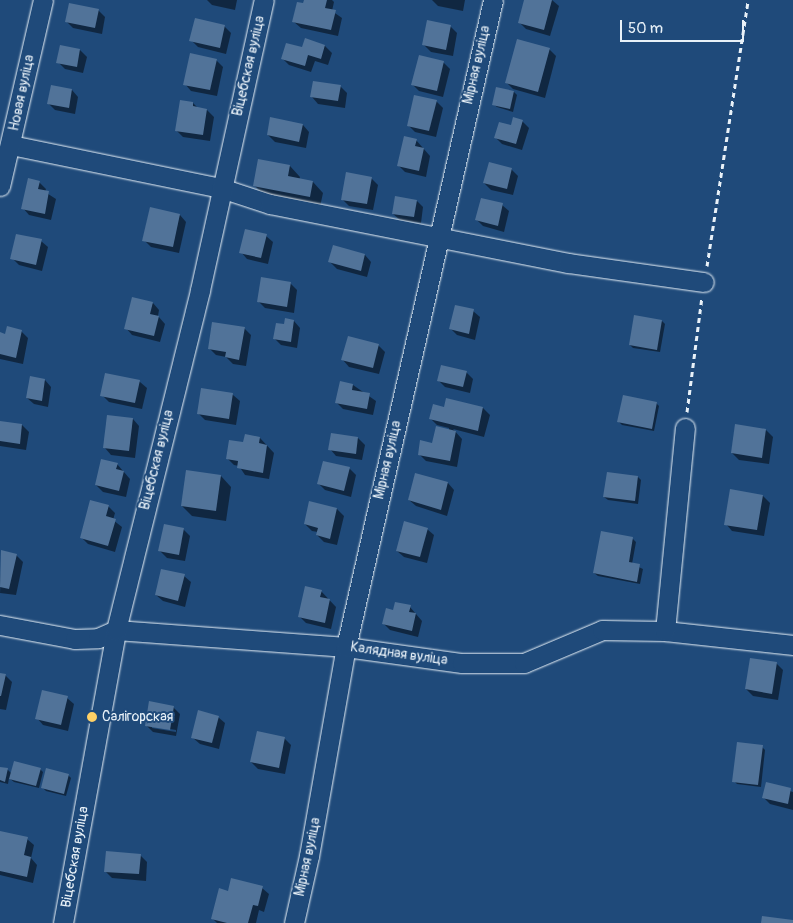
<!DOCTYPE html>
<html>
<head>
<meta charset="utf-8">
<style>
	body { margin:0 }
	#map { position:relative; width:793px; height:923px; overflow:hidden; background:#1f4a7a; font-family:Pangolin,sans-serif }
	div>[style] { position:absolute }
	.shadow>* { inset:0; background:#0007 }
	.building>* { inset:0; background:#517399 }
	.path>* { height:3px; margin-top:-1.5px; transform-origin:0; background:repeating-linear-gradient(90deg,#e8f1f8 0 5px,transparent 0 9px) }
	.roads { filter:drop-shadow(0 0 1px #e8f1f8) drop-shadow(0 0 1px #e8f1f8) }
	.minor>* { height:19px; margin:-9.5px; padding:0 9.5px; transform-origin:9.5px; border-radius:9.5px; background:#1f4a7a }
	.dots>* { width:14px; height:14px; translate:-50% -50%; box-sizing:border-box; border:2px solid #1f4a7a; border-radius:50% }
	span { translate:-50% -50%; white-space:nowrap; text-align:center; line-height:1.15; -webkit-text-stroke:4px #1f4a7a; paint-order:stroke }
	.street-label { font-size:14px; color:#e8f1f8 }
	.poi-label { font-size:14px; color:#e8f1f8 }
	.left { translate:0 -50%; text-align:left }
	.scale { position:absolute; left:620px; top:20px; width:124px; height:22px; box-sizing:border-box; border:2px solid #e8f1f8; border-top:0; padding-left:6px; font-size:15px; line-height:18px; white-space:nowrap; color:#e8f1f8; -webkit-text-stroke:4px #1f4a7a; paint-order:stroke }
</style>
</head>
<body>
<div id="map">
	<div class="shadow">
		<i style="clip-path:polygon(207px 0,237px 0,235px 10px,212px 5px)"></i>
		<i style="clip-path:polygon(305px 0,332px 0,334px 2px,332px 11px,342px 18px,338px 36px,301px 28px,294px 22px)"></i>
		<i style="clip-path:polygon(432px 0,465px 0,463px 11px,438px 6px)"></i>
		<i style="clip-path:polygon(537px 0,552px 0,559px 6px,550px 36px,526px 29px,519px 22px)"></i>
		<i style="clip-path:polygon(98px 10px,105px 17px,102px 34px,73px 28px,67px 22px)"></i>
		<i style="clip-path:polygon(224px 26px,231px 33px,226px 54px,198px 47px,191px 40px)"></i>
		<i style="clip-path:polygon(450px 26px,457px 33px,453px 56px,431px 52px,424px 45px)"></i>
		<i style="clip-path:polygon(306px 40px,325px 46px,332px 53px,328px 65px,315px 61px,311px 72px,289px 65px,283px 59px,303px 49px)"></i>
		<i style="clip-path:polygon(549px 49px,556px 56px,545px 98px,513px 89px,506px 82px)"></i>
		<i style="clip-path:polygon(80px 50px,87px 57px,83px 73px,65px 69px,58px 62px)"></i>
		<i style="clip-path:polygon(420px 56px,444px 63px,450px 69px,443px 97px,419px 91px,412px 84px)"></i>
		<i style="clip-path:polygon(216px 60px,223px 67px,217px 96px,191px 91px,185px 84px)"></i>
		<i style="clip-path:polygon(340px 86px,347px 93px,345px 108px,318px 104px,312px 97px)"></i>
		<i style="clip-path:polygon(497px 88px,514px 92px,517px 95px,513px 112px,497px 107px,493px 104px)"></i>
		<i style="clip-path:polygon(72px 90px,78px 97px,75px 114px,55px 110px,49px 104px)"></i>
		<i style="clip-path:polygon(436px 101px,443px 108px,436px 137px,415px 132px,408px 125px)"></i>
		<i style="clip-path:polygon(193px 103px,199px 109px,207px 110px,214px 117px,210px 141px,183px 137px,176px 130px)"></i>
		<i style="clip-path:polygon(522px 121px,529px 128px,522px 150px,502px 144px,496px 138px)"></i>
		<i style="clip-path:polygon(303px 125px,309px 132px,306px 148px,275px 142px,268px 135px)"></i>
		<i style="clip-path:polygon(416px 140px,430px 156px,426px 177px,405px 172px,398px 165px)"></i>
		<i style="clip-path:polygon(290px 166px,300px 177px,299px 180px,313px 182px,323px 193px,320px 207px,265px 196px,254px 185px)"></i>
		<i style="clip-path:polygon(511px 169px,518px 176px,513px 195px,491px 190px,484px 183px)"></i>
		<i style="clip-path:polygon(371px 178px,378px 185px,373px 210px,349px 206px,342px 199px)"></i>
		<i style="clip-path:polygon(39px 182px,46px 189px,45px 192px,56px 199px,51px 220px,29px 215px,23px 208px)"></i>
		<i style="clip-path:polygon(417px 201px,423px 207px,421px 223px,400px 220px,393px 214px)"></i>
		<i style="clip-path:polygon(502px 205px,509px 211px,504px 232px,483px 226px,477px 220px)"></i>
		<i style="clip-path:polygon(180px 215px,186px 222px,179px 253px,151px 247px,144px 240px)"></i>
		<i style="clip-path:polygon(266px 236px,273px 242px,268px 264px,247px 259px,241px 252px)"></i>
		<i style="clip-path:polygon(41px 241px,48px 247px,42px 271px,19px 265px,12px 258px)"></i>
		<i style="clip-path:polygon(365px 255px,371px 262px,367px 277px,337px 269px,330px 262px)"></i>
		<i style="clip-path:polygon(290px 283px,297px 290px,294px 313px,265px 308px,259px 302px)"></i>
		<i style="clip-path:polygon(153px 303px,159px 310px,158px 316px,165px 324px,160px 342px,132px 335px,126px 328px)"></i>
		<i style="clip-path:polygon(473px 311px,480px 317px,475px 340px,457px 335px,451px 329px)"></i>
		<i style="clip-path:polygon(294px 321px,300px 328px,297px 348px,281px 345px,275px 339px,285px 326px)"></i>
		<i style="clip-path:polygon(662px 321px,665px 324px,660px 352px,633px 348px,630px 345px)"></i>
		<i style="clip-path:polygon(244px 328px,251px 335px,246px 366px,233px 364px,226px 357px,216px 355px,209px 348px)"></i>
		<i style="clip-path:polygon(21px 331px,28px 338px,23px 364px,0 359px,0 334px,6px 335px)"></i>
		<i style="clip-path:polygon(378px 345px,385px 352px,379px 374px,349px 367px,343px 360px)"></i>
		<i style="clip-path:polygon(466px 372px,473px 379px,470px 393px,445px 387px,439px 381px)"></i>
		<i style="clip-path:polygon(106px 374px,140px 382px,147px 388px,142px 409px,109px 402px,102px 395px)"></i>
		<i style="clip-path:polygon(45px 380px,51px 387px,48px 407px,34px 404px,27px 398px)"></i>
		<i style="clip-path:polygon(353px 385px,376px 401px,373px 415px,343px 409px,337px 403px)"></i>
		<i style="clip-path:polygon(202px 389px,233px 395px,240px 401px,236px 425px,205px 420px,198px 413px)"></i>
		<i style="clip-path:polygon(447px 399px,483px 408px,490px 415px,484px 437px,453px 429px,462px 439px,457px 467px,426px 461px,419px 454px,449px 430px,449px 428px,437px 425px,430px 418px,445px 408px)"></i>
		<i style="clip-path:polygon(656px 403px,659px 406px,654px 431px,622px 425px,619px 422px)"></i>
		<i style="clip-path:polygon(133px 419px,139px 426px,135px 458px,111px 455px,105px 448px)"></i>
		<i style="clip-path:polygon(0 422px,22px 425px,29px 432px,26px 450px,0 446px)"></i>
		<i style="clip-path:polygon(766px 430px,773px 437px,769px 464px,739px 460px,732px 453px)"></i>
		<i style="clip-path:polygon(260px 438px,274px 453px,269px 479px,245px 475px,239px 466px,234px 465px,227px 458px,244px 444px)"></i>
		<i style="clip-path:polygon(358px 438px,365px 445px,362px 460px,336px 456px,330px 449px)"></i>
		<i style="clip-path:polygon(117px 464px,130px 479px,126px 497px,103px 492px,96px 485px)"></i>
		<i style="clip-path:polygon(350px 469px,356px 475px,351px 497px,325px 490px,318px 483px)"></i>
		<i style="clip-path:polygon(416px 475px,448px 483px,454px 490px,447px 516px,416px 506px,409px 500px)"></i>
		<i style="clip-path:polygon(221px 476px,231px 487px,226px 521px,192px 516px,182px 506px)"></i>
		<i style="clip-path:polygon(638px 477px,641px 480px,638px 504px,608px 500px,604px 497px)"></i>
		<i style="clip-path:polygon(731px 491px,763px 496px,770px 503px,764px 536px,732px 531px,726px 524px)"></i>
		<i style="clip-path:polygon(310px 503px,337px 509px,344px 516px,337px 545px,324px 542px,317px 535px,318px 532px,312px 531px,305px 524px)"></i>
		<i style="clip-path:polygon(108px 506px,115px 513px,113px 520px,122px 527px,115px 552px,88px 544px,81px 537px)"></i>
		<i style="clip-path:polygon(183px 529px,190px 536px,185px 561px,167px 558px,160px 551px)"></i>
		<i style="clip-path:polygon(427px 529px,434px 535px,427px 563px,404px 557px,397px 551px)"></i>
		<i style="clip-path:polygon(633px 539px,636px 542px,632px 564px,643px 569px,640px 584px,598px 576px,594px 573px)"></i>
		<i style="clip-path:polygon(2px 552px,16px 555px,23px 562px,16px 595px,0 593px)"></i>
		<i style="clip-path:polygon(184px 576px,191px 582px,185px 607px,163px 601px,156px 595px)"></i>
		<i style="clip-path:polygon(321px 591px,336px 607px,331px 629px,306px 623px,299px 616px)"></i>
		<i style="clip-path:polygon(410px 607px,422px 621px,418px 637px,390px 630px,383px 623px,394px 612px)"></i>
		<i style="clip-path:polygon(776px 663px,783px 670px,778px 700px,753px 696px,746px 689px)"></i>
		<i style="clip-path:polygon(0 674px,5px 675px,12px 682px,6px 710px,0 709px)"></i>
		<i style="clip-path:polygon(67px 698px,74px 704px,68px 731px,43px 725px,37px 718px)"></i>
		<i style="clip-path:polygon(evenodd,173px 707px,180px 714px,176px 736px,153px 732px,146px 725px,173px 707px,152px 726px,176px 730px,176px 732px,152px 728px,152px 726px)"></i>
		<i style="clip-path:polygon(218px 717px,225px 723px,219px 749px,200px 744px,193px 738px)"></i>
		<i style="clip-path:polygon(284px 738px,291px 745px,285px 774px,258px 769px,251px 762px)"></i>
		<i style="clip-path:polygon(762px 747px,765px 750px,761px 787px,737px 784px,734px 781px)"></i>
		<i style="clip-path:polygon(0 768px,8px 770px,12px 774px,40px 769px,43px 772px,39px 788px,14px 782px,9px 778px,8px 784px,0 782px)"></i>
		<i style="clip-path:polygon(68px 775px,71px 778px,66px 796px,46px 791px,43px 788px)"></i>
		<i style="clip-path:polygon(767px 784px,793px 792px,793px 810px,770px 804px,764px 798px)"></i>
		<i style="clip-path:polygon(0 834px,27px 839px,34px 845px,31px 858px,37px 865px,33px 883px,0 875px)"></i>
		<i style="clip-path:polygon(140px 855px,147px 862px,146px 881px,112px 878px,105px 871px)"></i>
		<i style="clip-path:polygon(262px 888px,269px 894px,264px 912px,259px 910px,256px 923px,217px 923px,213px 919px,229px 892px)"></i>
	</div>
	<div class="building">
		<i style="clip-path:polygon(304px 0,327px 0,325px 8px,336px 10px,331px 30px,292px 22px,297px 2px,303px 3px)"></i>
		<i style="clip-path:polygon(524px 0,552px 0,544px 30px,518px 23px)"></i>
		<i style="clip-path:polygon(69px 3px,99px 9px,95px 28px,65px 22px)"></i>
		<i style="clip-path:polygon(195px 18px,225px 25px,220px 48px,189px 41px)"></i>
		<i style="clip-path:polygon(427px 20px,451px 25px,446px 50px,422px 45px)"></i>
		<i style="clip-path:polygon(305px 38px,325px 45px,321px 59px,308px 55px,305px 66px,281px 59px,286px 43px,302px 47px)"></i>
		<i style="clip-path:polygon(517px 39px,550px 48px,538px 92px,505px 83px)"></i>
		<i style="clip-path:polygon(60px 45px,80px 49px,77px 67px,56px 63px)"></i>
		<i style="clip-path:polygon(190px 53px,217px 59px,210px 90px,183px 85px)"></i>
		<i style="clip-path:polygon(419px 55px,444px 61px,437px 91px,411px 85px)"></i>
		<i style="clip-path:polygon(313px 81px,341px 85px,338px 101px,310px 97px)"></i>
		<i style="clip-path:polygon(51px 85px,72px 89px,69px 108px,47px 104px)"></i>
		<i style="clip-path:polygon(496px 87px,514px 91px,510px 109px,492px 105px)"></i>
		<i style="clip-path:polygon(414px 95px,437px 100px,429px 131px,407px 126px)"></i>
		<i style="clip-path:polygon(180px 100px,193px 102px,193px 106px,207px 109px,203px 135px,175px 131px)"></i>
		<i style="clip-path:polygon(270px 117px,303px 124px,299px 142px,267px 135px)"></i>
		<i style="clip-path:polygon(513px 117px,523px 120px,516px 144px,494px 138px,499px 122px,511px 125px)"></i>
		<i style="clip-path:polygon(404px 136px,417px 139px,415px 146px,424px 148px,419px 171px,397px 166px)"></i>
		<i style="clip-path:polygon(258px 159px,290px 165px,288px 176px,313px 181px,310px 197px,253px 186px)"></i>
		<i style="clip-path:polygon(489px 162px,512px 168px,507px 189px,483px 183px)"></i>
		<i style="clip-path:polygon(346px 172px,372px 177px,367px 204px,341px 200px)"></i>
		<i style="clip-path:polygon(28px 178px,40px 181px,38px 189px,49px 191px,45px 214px,21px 209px)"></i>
		<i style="clip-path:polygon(395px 196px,417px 200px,414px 217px,392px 214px)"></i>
		<i style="clip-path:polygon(481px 198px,503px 203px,498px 226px,475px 220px)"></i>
		<i style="clip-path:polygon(150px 207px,180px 214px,173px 247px,142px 241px)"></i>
		<i style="clip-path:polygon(245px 229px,267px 234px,261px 258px,239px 253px)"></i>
		<i style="clip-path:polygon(16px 234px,42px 239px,36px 265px,10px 259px)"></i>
		<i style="clip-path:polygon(333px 245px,365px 254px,361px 271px,328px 262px)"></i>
		<i style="clip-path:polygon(261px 277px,291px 282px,287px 307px,257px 302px)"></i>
		<i style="clip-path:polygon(132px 297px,153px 302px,150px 314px,159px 316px,154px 336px,124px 329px)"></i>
		<i style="clip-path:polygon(455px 305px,474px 309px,469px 334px,449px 329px)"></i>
		<i style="clip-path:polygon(634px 315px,662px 320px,657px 350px,629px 345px)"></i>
		<i style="clip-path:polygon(285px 318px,294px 320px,291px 342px,273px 339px,276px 323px,284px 324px)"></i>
		<i style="clip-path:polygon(212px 322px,245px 327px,239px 360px,225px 357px,226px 352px,208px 349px)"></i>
		<i style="clip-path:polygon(7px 326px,22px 330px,16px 358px,0 354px,0 332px,5px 334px)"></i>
		<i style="clip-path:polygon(348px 336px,379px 344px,373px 368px,341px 360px)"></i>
		<i style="clip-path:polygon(441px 365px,467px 371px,463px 387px,437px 381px)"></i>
		<i style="clip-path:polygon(105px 373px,140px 380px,135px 403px,100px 396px)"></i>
		<i style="clip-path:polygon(30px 376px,45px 379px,42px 401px,26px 398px)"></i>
		<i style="clip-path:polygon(340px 381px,353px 384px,352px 390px,370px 393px,367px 409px,335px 403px)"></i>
		<i style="clip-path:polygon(201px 388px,233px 393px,229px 419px,197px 414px)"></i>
		<i style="clip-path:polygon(623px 395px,657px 402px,652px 429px,617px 422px)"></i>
		<i style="clip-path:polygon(446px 398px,483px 407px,478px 431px,429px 419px,433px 404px,444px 407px)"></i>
		<i style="clip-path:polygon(107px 415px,133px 418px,129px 451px,103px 448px)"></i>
		<i style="clip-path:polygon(0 421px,22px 424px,20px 444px,0 441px)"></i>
		<i style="clip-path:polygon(735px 424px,766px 429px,762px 458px,731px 453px)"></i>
		<i style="clip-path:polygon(436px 426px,456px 431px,450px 461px,418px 455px,420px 440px,432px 443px)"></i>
		<i style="clip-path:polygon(331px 433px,358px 437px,356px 454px,328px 450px)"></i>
		<i style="clip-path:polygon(245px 434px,260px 437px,259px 443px,267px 445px,263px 473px,237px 468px,238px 461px,226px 459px,229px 440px,243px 442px)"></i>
		<i style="clip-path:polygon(101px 459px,118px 463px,116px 469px,124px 471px,119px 491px,95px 485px)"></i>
		<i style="clip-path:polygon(323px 461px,350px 467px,344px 491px,317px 484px)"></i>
		<i style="clip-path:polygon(186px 470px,221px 475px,216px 511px,181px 506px)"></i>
		<i style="clip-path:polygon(607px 472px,638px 476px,635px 501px,603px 497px)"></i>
		<i style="clip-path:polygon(415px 473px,448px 482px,441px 510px,408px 500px)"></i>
		<i style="clip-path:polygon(730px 489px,763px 495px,757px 530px,724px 525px)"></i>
		<i style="clip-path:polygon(90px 500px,109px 505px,106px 516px,116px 519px,108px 546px,80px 538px)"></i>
		<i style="clip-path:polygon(309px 501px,337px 508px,330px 539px,316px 535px,318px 528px,304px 524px)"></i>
		<i style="clip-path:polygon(404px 521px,428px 528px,420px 557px,396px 551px)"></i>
		<i style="clip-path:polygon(164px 524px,184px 528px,179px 555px,158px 551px)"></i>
		<i style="clip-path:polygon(601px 531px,633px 537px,629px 562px,640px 564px,637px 582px,593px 573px)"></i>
		<i style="clip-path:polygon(1px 550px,17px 554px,9px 589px,0 587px)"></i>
		<i style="clip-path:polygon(161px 569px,185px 574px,178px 601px,155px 595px)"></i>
		<i style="clip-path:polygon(305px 586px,322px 590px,320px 597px,330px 599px,325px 623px,298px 617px)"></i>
		<i style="clip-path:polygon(395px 602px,411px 605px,409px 612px,416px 613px,412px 631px,382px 624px,386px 608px,393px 610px)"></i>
		<i style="clip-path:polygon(750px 658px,777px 662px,772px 694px,745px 689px)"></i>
		<i style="clip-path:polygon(0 673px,6px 674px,1px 696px,0 696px)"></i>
		<i style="clip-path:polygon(42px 690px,68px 696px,61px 725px,35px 719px)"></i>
		<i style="clip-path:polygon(149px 701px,174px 706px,170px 730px,145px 726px)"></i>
		<i style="clip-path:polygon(198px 710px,219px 716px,212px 743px,191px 738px)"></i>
		<i style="clip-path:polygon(257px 731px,285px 737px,279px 768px,250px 762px)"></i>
		<i style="clip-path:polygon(737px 742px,763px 745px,758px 785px,732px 782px)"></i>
		<i style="clip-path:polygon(14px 761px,41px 768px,36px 786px,9px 779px)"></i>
		<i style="clip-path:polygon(0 767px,8px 768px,5px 782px,0 780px)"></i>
		<i style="clip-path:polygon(46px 768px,69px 774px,64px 794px,41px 788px)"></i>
		<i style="clip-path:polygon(766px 782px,791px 788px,788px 804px,762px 798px)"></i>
		<i style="clip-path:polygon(0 831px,28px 837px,24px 855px,31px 857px,27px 877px,0 871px)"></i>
		<i style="clip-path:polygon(106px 851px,141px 854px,139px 874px,104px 872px)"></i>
		<i style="clip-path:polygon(231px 878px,263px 886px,258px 906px,253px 905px,248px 923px,227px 923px,211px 919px,219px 888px,228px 891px)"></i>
		<i style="clip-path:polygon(762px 916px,793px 920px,793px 923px,761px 923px)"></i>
	</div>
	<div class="path">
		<i style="left:707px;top:266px;width:269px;rotate:-81.2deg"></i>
		<i style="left:687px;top:412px;width:116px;rotate:-82.6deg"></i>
	</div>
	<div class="roads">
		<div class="minor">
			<i style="left:11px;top:145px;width:214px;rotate:11.6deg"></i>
			<i style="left:221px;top:188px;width:52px;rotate:18.1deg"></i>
			<i style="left:270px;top:204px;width:304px;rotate:11.2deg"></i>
			<i style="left:568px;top:263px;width:137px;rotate:8deg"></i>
			<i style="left:0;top:186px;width:191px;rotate:-77deg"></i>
			<i style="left:0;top:625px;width:76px;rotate:10.6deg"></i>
			<i style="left:75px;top:639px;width:23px;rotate:-2deg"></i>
			<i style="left:98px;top:638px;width:20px;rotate:-24deg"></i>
			<i style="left:116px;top:630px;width:231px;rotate:4.2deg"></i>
			<i style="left:346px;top:647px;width:117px;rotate:7.9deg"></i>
			<i style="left:462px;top:663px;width:62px"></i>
			<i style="left:524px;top:663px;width:85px;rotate:-22.9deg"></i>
			<i style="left:602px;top:630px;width:63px;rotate:0.9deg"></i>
			<i style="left:665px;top:631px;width:129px;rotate:6.2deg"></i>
			<i style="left:665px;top:631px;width:204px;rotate:-84.4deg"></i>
			<i style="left:63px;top:923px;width:298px;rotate:-79.7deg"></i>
			<i style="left:116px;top:630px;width:350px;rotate:-76.1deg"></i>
			<i style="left:200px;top:290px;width:297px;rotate:-77.6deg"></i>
			<i style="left:294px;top:923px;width:69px;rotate:-77.4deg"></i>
			<i style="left:309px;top:856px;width:212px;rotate:-80deg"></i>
			<i style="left:346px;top:647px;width:663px;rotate:-77.2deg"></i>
		</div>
	</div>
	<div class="dots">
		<i style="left:92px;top:717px;background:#ffd166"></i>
	</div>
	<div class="street-label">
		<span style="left:477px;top:65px;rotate:-77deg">Мірная вуліца</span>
		<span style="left:249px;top:66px;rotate:-77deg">Віцебская вуліца</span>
		<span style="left:22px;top:93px;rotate:-78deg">Новая вуліца</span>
		<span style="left:157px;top:460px;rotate:-76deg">Віцебская вуліца</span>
		<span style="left:388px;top:460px;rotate:-77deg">Мірная вуліца</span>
		<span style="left:399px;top:654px;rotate:8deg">Калядная вуліца</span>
		<span style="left:75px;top:857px;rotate:-80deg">Віцебская вуліца</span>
		<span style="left:308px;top:857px;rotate:-78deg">Мірная вуліца</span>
	</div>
	<div class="poi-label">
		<span class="left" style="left:102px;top:717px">Салігорская</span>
	</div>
	<div class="scale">50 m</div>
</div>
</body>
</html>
